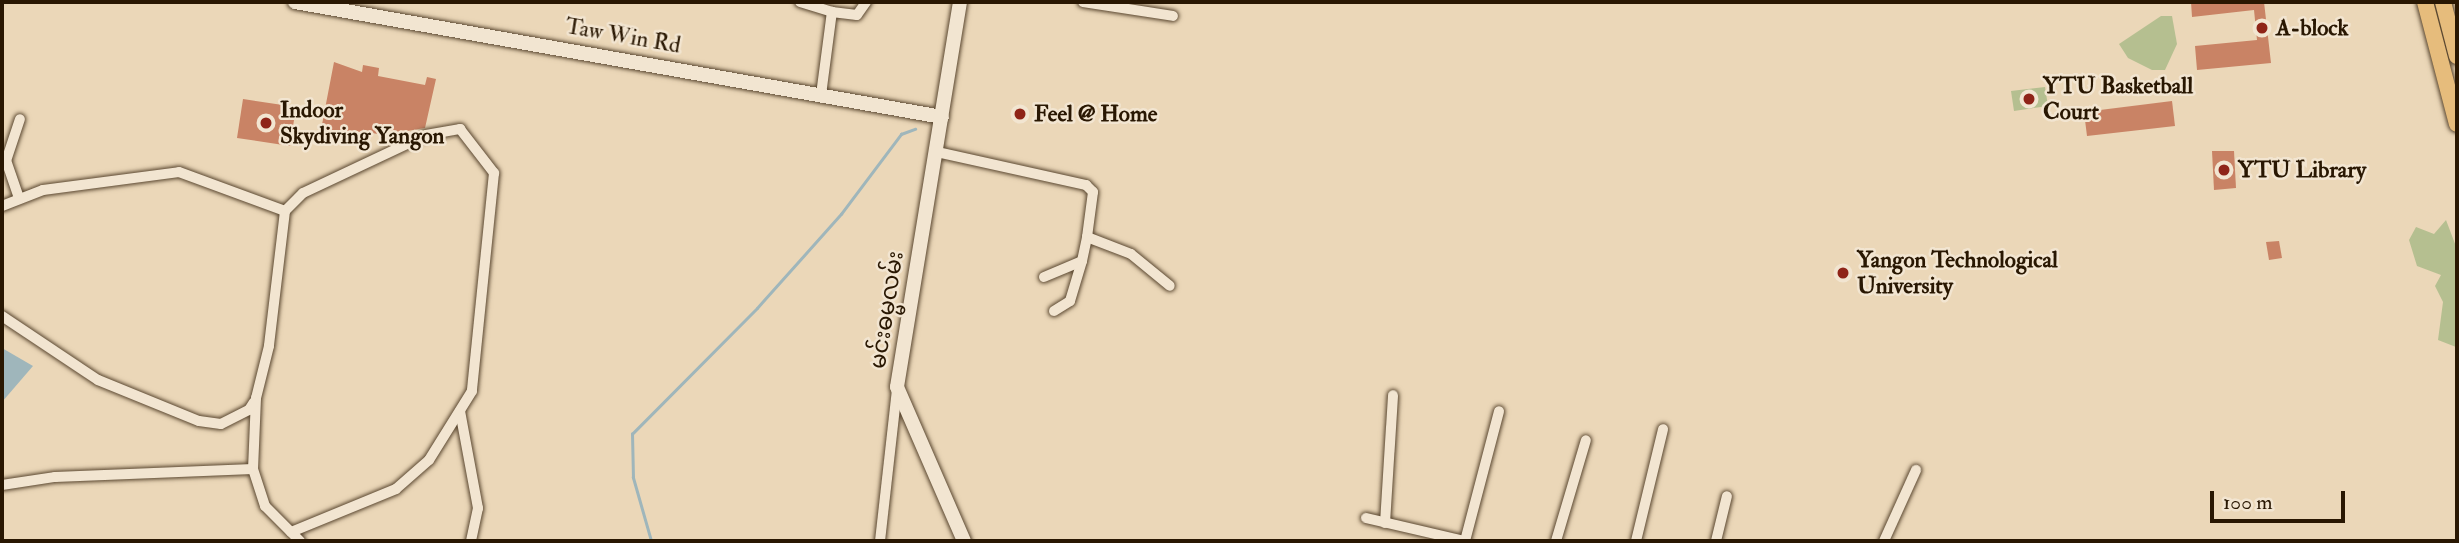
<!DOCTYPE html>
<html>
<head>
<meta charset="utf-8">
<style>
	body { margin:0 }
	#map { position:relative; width:2459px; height:543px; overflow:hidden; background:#ebd7b8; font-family:"IM FELL Double Pica","Noto Sans Myanmar",serif }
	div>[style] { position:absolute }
	.green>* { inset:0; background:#b5bf90 }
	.water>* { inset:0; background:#9fb6bb }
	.stream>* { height:2.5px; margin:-1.25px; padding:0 1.25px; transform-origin:1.25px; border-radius:1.25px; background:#9fb6bb }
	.building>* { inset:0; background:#c98365 }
	.roads { filter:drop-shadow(0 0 2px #5a4730) drop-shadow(0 0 2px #5a4730) }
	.street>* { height:10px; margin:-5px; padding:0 5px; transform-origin:5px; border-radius:5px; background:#f2e5d1 }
	.secondary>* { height:14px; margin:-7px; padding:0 7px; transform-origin:7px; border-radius:7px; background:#f2e5d1 }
	.primary>* { height:16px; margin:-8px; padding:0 8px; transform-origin:8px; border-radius:8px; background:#e6bc7c }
	.dots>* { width:19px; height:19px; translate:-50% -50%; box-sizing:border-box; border:4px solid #f2e5d1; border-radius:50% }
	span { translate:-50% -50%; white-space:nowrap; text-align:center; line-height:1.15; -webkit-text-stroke:5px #f2e5d1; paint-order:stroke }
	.poi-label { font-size:23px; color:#291702; font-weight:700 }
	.left { translate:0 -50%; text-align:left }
	.street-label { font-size:23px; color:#291702 }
	.frame { position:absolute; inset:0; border:4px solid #291702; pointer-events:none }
	.scale { position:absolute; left:2210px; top:491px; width:135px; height:32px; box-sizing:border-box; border:4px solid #291702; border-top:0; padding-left:9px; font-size:21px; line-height:24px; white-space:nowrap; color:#291702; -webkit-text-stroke:5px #f2e5d1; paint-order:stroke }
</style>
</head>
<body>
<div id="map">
	<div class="green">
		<i style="clip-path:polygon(2161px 16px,2172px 16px,2177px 44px,2165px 70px,2152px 70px,2128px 58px,2119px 44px)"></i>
		<i style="clip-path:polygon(2045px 87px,2048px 106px,2014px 111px,2011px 91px)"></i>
		<i style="clip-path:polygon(2446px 220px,2457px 249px,2456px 347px,2438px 340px,2443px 302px,2435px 286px,2441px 275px,2417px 266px,2409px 240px,2416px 227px,2434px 234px)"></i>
	</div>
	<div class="water">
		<i style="clip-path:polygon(2px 348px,33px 366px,2px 402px)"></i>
	</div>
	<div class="stream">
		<i style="left:651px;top:541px;width:66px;rotate:-105.9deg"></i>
		<i style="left:633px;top:478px;width:44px;rotate:-91.3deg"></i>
		<i style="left:632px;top:434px;width:177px;rotate:-45.2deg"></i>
		<i style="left:757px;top:308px;width:126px;rotate:-48.2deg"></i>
		<i style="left:841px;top:214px;width:100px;rotate:-53.1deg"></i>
		<i style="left:901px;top:134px;width:15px;rotate:-20deg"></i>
	</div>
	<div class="building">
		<i style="clip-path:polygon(2191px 2px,2264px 2px,2271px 63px,2197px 70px,2195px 46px,2257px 40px,2254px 10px,2192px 17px)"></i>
		<i style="clip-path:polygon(334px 62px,362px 72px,363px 65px,379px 68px,378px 76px,425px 85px,427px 77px,436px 79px,425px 128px,407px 131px,401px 139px,368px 132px,365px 144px,320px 135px)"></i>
		<i style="clip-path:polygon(243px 99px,296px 107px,290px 146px,237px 138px)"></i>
		<i style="clip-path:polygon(2172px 101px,2175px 126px,2087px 136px,2084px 112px)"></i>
		<i style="clip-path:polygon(2212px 151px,2234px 151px,2236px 188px,2214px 190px)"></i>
		<i style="clip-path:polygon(2279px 241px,2282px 258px,2269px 260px,2266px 242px)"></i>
	</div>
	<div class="roads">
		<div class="street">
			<i style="left:800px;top:2px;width:34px;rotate:17deg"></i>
			<i style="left:1083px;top:2px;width:91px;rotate:8.8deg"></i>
			<i style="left:821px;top:95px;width:84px;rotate:-82.5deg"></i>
			<i style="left:832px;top:12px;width:25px;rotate:7deg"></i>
			<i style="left:857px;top:15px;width:16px;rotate:-55deg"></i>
			<i style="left:937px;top:152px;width:153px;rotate:12.5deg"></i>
			<i style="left:1086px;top:185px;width:10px;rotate:45deg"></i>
			<i style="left:1093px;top:192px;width:45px;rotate:97.6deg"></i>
			<i style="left:1087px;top:237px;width:47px;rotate:21.1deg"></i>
			<i style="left:1131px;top:254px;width:50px;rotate:39.4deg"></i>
			<i style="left:19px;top:198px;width:39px;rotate:-109deg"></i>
			<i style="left:6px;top:161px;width:44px;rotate:-71.6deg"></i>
			<i style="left:2px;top:206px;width:44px;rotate:-21.3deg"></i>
			<i style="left:43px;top:190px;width:137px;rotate:-7.5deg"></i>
			<i style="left:179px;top:172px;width:113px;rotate:20.2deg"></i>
			<i style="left:285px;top:211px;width:136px;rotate:96.8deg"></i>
			<i style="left:269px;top:346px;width:54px;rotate:104deg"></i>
			<i style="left:256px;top:398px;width:71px;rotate:92.4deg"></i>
			<i style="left:253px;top:469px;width:39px;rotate:72deg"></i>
			<i style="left:265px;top:506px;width:37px;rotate:45deg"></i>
			<i style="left:285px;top:211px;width:25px;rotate:-45deg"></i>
			<i style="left:303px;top:193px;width:136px;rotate:-25.2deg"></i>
			<i style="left:426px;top:135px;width:35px;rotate:-10deg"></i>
			<i style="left:460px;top:129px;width:56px;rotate:52.3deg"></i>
			<i style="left:494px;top:173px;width:219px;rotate:95.8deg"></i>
			<i style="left:472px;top:391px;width:81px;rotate:121.9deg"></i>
			<i style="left:429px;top:460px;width:44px;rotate:138.7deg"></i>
			<i style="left:396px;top:489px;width:113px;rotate:157.7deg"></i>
			<i style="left:291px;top:532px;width:13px;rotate:45deg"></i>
			<i style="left:1044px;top:277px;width:41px;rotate:-22.8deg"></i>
			<i style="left:1082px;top:261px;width:25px;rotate:-78deg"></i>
			<i style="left:1054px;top:311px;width:19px;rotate:-32deg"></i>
			<i style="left:1070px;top:301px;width:42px;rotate:-73.3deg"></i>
			<i style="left:2px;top:316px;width:115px;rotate:33.7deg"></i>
			<i style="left:98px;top:380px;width:109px;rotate:22.1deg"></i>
			<i style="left:199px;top:421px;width:22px;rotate:8deg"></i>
			<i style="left:221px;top:424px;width:31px;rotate:-27deg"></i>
			<i style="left:249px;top:410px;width:9px;rotate:-58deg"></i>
			<i style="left:460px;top:411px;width:99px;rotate:79.5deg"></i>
			<i style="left:478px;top:508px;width:34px;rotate:102deg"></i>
			<i style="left:2px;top:485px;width:54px;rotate:-8.6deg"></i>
			<i style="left:55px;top:477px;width:198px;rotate:-2.3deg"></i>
			<i style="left:1366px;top:518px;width:102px;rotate:13.1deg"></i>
			<i style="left:1465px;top:541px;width:134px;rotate:-75.3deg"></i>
			<i style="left:1385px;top:523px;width:128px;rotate:-86.4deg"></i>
			<i style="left:880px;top:541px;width:153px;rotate:-83.6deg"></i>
			<i style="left:1556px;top:541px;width:105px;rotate:-73.5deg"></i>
			<i style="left:1636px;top:541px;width:115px;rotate:-76.4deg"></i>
			<i style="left:1716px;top:541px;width:46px;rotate:-76.3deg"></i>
			<i style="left:1884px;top:541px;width:78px;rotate:-65.7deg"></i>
		</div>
		<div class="secondary">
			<i style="left:295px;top:2px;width:657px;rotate:10.08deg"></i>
			<i style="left:960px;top:2px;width:390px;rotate:99.3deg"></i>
			<i style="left:897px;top:387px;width:168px;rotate:66.5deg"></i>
		</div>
		<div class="primary">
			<i style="left:2425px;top:2px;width:126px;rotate:75.3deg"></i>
			<i style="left:2443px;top:2px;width:56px;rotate:75.5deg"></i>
		</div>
	</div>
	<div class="dots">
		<i style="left:2262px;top:28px;background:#8f2418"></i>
		<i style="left:2029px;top:99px;background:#8f2418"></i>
		<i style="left:1020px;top:114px;background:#8f2418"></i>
		<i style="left:266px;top:123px;background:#8f2418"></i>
		<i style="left:2224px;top:170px;background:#8f2418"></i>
		<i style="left:1843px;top:273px;background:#8f2418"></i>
	</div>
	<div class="poi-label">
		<span class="left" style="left:2276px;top:28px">A-block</span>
		<span class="left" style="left:2043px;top:99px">YTU Basketball<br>Court</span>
		<span class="left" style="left:280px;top:123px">Indoor<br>Skydiving Yangon</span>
		<span class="left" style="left:1034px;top:114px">Feel @ Home</span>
		<span class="left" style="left:2238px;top:170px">YTU Library</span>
		<span class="left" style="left:1857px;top:273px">Yangon Technological<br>University</span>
	</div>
	<div class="street-label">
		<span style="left:623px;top:36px;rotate:10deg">Taw Win Rd</span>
		<span style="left:887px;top:310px;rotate:-81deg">မင်းဓမ္မလမ်း</span>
	</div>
	<div class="frame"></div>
	<div class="scale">100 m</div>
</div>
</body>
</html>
